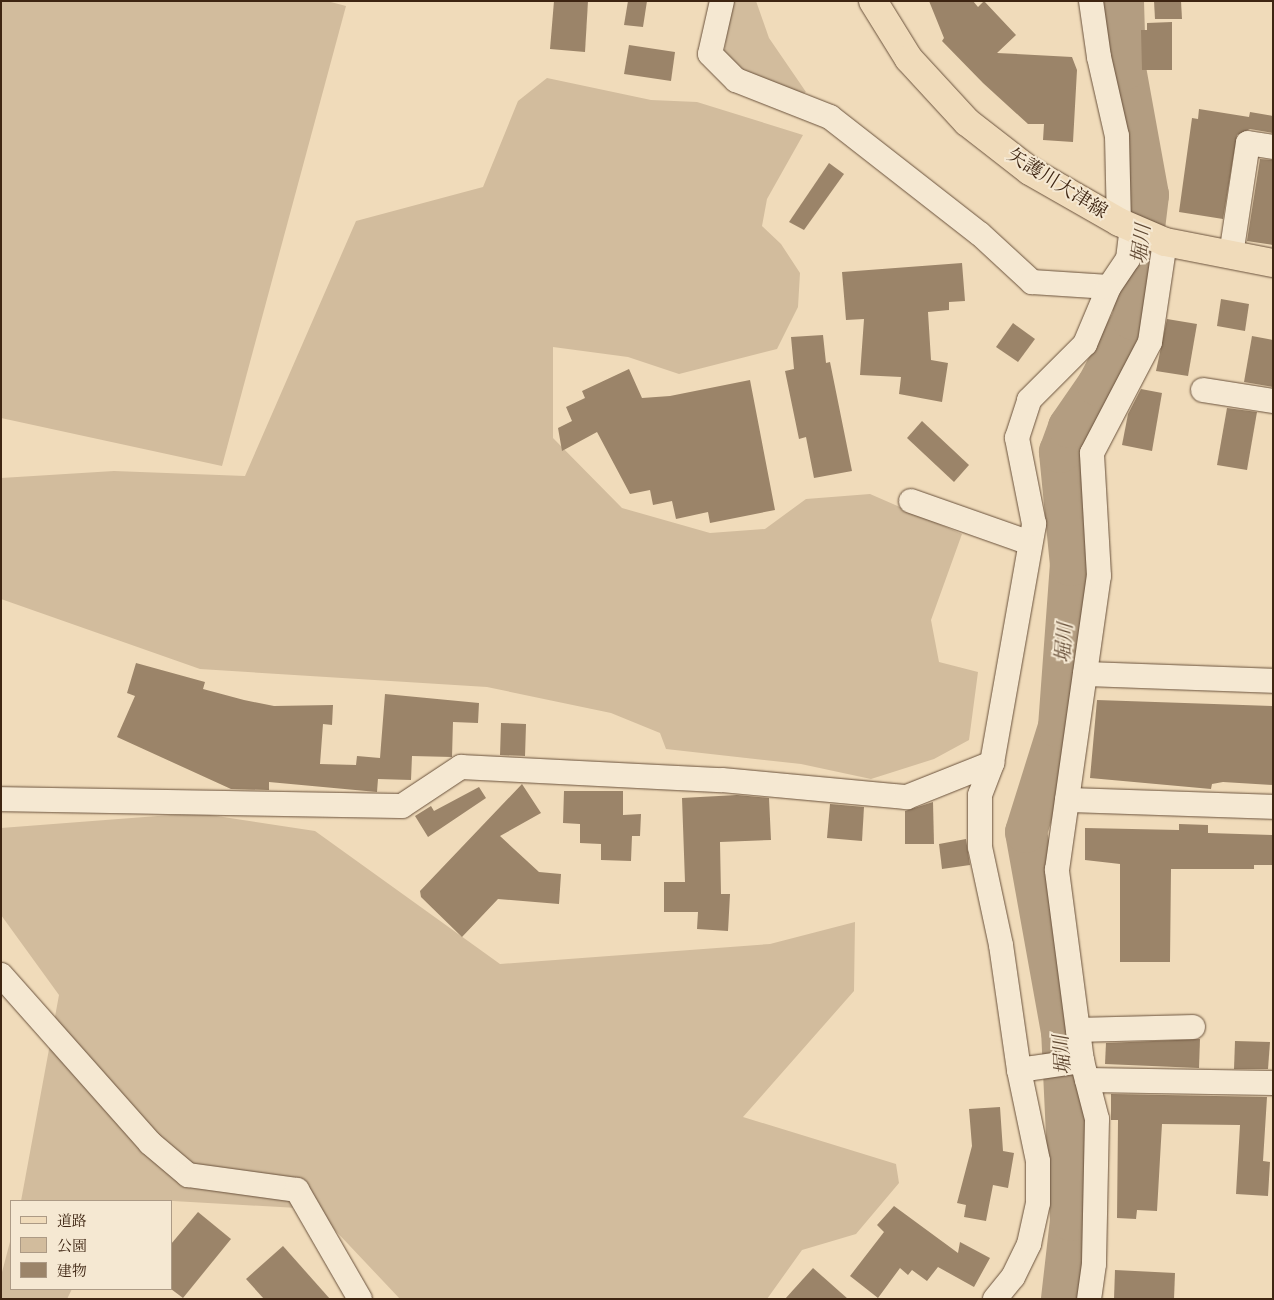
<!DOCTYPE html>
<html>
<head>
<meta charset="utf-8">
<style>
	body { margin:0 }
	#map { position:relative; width:1274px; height:1300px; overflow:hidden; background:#f0dbba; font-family:"IM FELL DW Pica","Noto Serif JP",serif }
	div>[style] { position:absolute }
	.green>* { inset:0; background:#d2bc9d }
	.river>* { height:42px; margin:-21px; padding:0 21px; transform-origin:21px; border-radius:21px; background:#b39d81 }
	.building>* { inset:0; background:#9b8469 }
	.roads { filter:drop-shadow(0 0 1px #6a523c) drop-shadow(0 0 1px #6a523c) }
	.minor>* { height:24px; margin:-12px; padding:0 12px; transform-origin:12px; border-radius:12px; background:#f5e8d2 }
	.major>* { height:28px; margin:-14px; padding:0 14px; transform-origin:14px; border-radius:14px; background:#f0dbba }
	span { translate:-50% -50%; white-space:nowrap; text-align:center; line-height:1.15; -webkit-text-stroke:4px #f5e8d2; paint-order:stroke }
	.street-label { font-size:19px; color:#3e2512 }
	.water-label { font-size:20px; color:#614933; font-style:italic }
	.frame { position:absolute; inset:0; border:2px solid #3e2512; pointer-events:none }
	.legend { position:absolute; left:10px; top:1200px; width:162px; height:90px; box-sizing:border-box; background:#f5e8d2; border:1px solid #ac9a85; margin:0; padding:6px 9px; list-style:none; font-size:15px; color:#3e2512 }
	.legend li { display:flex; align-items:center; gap:10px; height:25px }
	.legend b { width:25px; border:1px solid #ac9a85 }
</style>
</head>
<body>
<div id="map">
	<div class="green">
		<i style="clip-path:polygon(1px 1px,327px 1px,346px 6px,222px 466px,1px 418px)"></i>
		<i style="clip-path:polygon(732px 1px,756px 1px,769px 38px,806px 92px,801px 95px,744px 75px,724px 53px)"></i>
		<i style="clip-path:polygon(547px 78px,651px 100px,697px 102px,803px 135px,767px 199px,762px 226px,781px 244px,800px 273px,798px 307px,777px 349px,679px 374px,628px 357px,553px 347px,553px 438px,622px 508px,710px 533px,765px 529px,806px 499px,870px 494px,962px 534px,931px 620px,939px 662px,978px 672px,969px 740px,934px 759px,871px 779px,801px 764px,666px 749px,660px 733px,611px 713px,487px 687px,200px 669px,1px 599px,1px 478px,114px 471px,245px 476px,356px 221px,483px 187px,518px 101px)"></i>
		<i style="clip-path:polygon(197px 813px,315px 831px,500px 964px,770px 944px,855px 922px,854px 991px,743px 1117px,896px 1164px,899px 1183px,856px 1234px,802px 1250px,767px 1299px,400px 1299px,315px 1209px,173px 1201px,21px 1201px,59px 995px,1px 915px,1px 828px)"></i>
		<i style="clip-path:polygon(11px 1238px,11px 1289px,72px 1289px,67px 1299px,1px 1299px,1px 1276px)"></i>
	</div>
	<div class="river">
		<i style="left:1062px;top:1299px;width:80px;rotate:-83.5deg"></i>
		<i style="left:1071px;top:1220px;width:188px;rotate:-92.7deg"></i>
		<i style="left:1062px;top:1032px;width:203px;rotate:-100.2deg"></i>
		<i style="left:1026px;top:832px;width:110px;rotate:-72.6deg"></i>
		<i style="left:1059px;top:727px;width:162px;rotate:-85.8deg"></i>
		<i style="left:1071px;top:565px;width:114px;rotate:-95.6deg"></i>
		<i style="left:1060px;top:452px;width:27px;rotate:-70deg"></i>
		<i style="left:1069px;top:427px;width:51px;rotate:-55.4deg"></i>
		<i style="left:1098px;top:385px;width:75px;rotate:-62.1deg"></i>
		<i style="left:1133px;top:319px;width:125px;rotate:-83.1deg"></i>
		<i style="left:1148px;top:195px;width:128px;rotate:-100.3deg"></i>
		<i style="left:1125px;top:69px;width:68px;rotate:-91.7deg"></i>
	</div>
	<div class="building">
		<i style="clip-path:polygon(554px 1px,588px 1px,585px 52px,550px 49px)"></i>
		<i style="clip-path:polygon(628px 1px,647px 1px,643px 27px,624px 25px)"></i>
		<i style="clip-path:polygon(929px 1px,973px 1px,978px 7px,984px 1px,1016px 35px,997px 53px,1072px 57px,1077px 70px,1073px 142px,1043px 140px,1044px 124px,1028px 124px,983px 83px,942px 41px,944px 38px)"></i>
		<i style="clip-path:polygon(1154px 1px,1181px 1px,1182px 19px,1155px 19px)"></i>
		<i style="clip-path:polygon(1172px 22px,1172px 70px,1142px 70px,1141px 30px,1147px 30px,1147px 23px)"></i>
		<i style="clip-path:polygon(629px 45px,675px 52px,671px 81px,624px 74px)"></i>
		<i style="clip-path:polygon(1199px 109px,1249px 117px,1250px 112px,1273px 116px,1273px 133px,1250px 129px,1237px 135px,1223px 219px,1179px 212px,1192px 118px,1198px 119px)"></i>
		<i style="clip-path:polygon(1260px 159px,1273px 160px,1273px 245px,1247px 241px)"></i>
		<i style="clip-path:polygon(829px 163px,844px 174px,804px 230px,789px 222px)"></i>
		<i style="clip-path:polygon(962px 263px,965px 301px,949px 302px,949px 310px,928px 312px,931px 360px,948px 363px,942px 402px,899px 394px,901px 377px,860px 375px,864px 319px,846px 320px,842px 272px)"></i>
		<i style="clip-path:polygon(1221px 299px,1249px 304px,1245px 331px,1217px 326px)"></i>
		<i style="clip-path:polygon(1167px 319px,1197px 324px,1188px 376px,1156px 371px)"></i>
		<i style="clip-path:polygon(1013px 323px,1035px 339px,1018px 362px,996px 347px)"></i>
		<i style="clip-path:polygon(823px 335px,826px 363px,830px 362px,852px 471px,814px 478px,806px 437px,799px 439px,785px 371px,794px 369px,791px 337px)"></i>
		<i style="clip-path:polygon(1252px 336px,1273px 340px,1273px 387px,1244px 382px)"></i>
		<i style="clip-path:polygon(629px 369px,642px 398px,670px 396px,750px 380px,775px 510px,710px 523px,708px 512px,676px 519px,672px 501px,653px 505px,650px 490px,630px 494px,597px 432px,562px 451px,558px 428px,572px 421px,566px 407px,585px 398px,582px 391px)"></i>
		<i style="clip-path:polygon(1141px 389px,1162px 393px,1152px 451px,1122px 445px,1128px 414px)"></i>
		<i style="clip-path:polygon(1227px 408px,1257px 412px,1247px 470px,1217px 465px)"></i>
		<i style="clip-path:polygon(922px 421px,969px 465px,954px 482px,907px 438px)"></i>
		<i style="clip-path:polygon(136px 663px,205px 682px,203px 689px,244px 700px,274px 706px,333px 705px,332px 725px,323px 724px,320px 764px,356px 765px,357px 756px,380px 758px,385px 694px,479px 703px,478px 723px,453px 722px,452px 757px,412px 756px,411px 780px,378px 779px,377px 792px,269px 782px,269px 790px,231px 789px,117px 737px,135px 696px,127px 693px)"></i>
		<i style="clip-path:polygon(1097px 700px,1273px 706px,1273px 785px,1223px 782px,1212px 784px,1211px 789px,1090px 778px)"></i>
		<i style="clip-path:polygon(501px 723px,526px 724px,525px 756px,500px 755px)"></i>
		<i style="clip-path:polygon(522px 784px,541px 813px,500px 836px,539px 872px,561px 874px,559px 904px,498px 899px,462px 937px,421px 897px,420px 891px)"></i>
		<i style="clip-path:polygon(479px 787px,486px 798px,428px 837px,415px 816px,431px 806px,434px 811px)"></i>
		<i style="clip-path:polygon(564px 791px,623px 791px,623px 815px,641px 814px,640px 836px,632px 836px,631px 861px,601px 860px,601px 844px,580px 843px,580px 824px,563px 823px)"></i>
		<i style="clip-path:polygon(737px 795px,769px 798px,771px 840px,720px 842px,721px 894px,730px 894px,728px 931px,697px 929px,698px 912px,664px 912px,664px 882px,685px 882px,682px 798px)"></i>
		<i style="clip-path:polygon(933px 802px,934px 844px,905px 844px,905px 811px)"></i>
		<i style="clip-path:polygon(830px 804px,864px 807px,862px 841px,827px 838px)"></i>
		<i style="clip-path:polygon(1179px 824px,1208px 825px,1208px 833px,1273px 835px,1273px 865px,1254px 865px,1254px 869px,1171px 869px,1170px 962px,1120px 962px,1120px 864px,1085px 860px,1085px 828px,1179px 830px)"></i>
		<i style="clip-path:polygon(966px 839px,970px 865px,942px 869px,939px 844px)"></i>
		<i style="clip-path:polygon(1200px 1039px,1199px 1068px,1105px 1064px,1106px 1043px)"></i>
		<i style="clip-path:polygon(1235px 1041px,1270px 1042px,1268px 1069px,1234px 1069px)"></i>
		<i style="clip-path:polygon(1111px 1094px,1267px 1097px,1263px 1161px,1270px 1162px,1268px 1196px,1236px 1194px,1240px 1125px,1162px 1124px,1157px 1211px,1137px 1210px,1136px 1219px,1117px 1218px,1118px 1120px,1111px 1120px)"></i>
		<i style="clip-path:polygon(1000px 1107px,1003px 1151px,1014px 1153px,1008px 1188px,993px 1185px,986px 1221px,964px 1217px,966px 1205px,957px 1203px,972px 1146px,969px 1109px)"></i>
		<i style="clip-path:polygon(894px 1206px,958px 1253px,960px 1242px,990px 1258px,974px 1287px,938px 1267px,927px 1281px,912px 1270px,908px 1275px,900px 1268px,878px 1298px,850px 1276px,884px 1232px,877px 1225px)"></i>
		<i style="clip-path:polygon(198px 1212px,231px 1239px,183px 1298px,171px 1289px,171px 1244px)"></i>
		<i style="clip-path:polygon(283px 1246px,330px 1299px,264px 1299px,246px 1279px)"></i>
		<i style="clip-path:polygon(813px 1268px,848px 1299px,785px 1299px)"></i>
		<i style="clip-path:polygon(1115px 1270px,1175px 1273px,1174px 1299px,1114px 1299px)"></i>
	</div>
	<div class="roads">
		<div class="minor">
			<i style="left:722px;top:1px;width:54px;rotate:102.8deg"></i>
			<i style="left:710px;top:54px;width:37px;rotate:45deg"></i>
			<i style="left:736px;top:80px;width:101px;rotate:21.5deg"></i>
			<i style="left:830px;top:117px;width:190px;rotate:38deg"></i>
			<i style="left:980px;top:234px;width:71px;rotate:42.7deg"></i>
			<i style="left:1032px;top:282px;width:77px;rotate:3.7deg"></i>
			<i style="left:1091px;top:1px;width:57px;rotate:81.9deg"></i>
			<i style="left:1099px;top:57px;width:81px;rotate:77.2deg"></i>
			<i style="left:1117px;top:136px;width:86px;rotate:88.7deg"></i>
			<i style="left:1231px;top:255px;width:113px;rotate:-81.4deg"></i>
			<i style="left:1248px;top:143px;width:25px;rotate:9deg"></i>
			<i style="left:1203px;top:390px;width:71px;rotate:8.9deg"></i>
			<i style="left:911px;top:501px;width:126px;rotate:19.4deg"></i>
			<i style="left:1085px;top:674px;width:188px;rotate:2.1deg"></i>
			<i style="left:1px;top:799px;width:401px;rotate:1deg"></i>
			<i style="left:402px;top:806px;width:71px;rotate:-33.5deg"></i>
			<i style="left:461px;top:767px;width:261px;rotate:2.9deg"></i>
			<i style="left:722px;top:780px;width:186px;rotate:5.3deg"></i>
			<i style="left:907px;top:797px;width:92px;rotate:-21.8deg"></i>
			<i style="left:1067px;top:800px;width:206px;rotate:1.9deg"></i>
			<i style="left:1px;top:975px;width:225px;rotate:48.4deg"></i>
			<i style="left:150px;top:1143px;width:50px;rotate:40.1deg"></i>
			<i style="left:188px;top:1175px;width:110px;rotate:7.8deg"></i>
			<i style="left:297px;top:1190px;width:126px;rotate:60deg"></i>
			<i style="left:1078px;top:1030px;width:115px;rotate:-1.5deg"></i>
			<i style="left:1082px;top:1061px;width:193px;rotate:-97.5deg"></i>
			<i style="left:1057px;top:870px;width:297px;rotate:-81.9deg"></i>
			<i style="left:1099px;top:576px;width:123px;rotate:-93.3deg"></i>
			<i style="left:1092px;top:453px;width:125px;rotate:-62.4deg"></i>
			<i style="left:1150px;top:342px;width:101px;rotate:-81.5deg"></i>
			<i style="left:1019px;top:1070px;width:64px;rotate:-8.1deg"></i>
			<i style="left:1082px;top:1061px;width:60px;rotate:75.5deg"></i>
			<i style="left:1097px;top:1119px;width:145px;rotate:91.2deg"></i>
			<i style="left:1094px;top:1264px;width:35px;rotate:98deg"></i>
			<i style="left:1087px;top:1080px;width:186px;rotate:0.9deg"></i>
			<i style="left:995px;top:1299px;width:28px;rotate:-51deg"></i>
			<i style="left:1013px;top:1277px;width:37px;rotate:-64deg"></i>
			<i style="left:1029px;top:1244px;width:42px;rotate:-77.6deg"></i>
			<i style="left:1038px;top:1203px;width:42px;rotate:-90deg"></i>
			<i style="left:1038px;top:1161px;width:93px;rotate:-101.8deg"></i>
			<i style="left:1019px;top:1070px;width:126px;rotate:-98.2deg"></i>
			<i style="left:1001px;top:945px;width:100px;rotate:-102.1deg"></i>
			<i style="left:980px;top:847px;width:52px;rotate:-90deg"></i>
			<i style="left:980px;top:795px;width:34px;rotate:-69deg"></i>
			<i style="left:992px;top:763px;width:243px;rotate:-80deg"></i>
			<i style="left:1034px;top:524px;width:88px;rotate:-101.2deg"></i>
			<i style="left:1017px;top:438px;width:40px;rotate:-72deg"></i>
			<i style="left:1029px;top:400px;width:79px;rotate:-45deg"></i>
			<i style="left:1085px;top:344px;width:62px;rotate:-67.2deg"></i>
			<i style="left:1109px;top:287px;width:34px;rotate:-56deg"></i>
			<i style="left:1128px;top:259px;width:32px;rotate:-83deg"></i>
		</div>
		<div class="major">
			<i style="left:873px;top:1px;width:68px;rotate:58.2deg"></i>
			<i style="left:909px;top:59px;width:86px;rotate:47.4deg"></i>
			<i style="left:967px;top:122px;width:80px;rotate:37.9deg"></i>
			<i style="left:1030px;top:171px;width:103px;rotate:29.8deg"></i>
			<i style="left:1119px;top:222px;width:50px;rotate:23.5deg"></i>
			<i style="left:1165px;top:242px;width:110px;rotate:11deg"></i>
		</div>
	</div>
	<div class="street-label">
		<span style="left:1057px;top:184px;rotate:32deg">矢護川大津線</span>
	</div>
	<div class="water-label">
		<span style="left:1142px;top:244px;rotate:-83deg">堀川</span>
		<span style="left:1065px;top:643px;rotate:-86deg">堀川</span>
		<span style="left:1063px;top:1055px;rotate:-94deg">堀川</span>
	</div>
	<div class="frame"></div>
	<ul class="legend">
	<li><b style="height:6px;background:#f0dbba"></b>道路</li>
	<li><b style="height:14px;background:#d2bc9d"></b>公園</li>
	<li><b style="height:14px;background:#9b8469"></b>建物</li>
	</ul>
</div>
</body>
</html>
